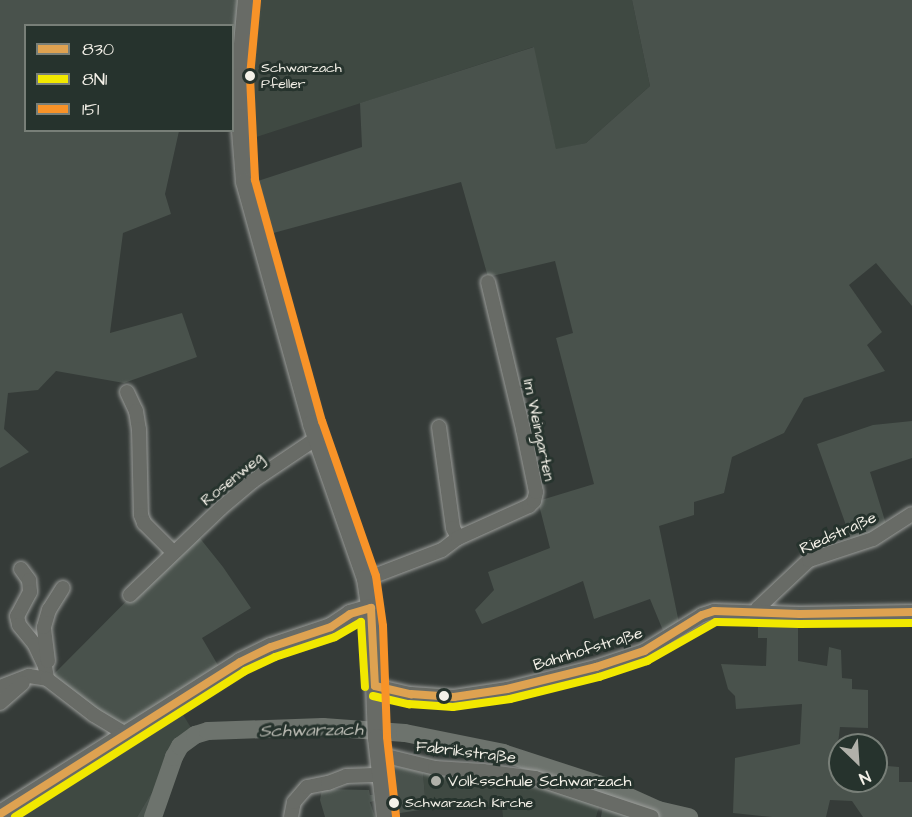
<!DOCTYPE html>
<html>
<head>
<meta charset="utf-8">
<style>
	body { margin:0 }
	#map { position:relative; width:912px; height:817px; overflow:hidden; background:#353b38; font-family:"Architects Daughter",sans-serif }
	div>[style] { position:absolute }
	.built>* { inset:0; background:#3f4942 }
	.green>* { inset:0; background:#49524c }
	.river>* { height:18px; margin:-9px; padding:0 9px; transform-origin:9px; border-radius:9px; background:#6d736d }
	.roads { filter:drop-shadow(0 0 2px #9c9e9b) drop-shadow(0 0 2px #9c9e9b) }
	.minor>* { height:14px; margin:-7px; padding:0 7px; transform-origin:7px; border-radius:7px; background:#686b66 }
	.major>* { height:18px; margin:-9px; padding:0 9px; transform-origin:9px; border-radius:9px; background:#686b66 }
	.bus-1>* { height:8px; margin:-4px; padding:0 4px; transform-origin:4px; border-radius:4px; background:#dea251 }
	.bus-2>* { height:8px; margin:-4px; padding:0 4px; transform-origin:4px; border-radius:4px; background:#f1e800 }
	.bus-3>* { height:8px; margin:-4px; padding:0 4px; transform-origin:4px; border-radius:4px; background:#f89328 }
	.dots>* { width:16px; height:16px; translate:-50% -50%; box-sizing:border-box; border:3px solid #26332d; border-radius:50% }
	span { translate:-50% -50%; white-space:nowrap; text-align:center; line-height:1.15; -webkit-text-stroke:6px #26332d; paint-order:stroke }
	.bus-label { font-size:14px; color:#f4f1e8 }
	.left { translate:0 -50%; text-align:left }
	.street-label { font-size:16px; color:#f4f1e8 }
	.poi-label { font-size:16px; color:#f4f1e8 }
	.water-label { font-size:18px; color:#babbb3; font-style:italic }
	.legend { position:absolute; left:24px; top:24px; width:210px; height:108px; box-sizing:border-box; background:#26332d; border:2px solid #787f78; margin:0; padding:8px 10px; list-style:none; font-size:18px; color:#f4f1e8 }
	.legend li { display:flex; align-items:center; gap:12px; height:30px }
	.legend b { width:30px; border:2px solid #787f78 }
	.north { position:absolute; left:828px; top:733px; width:60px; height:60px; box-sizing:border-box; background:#26332d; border:2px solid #787f78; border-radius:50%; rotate:155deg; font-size:16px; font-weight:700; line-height:24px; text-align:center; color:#f4f1e8 }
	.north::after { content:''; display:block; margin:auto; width:21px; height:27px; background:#b1b1aa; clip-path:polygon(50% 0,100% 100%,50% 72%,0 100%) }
</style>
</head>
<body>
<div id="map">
	<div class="built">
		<i style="clip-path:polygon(257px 0,632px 0,650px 86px,586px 143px,556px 150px,533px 47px,247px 140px,249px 77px)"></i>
		<i style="clip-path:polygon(175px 702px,195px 734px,180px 746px,137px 817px,0 817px)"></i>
		<i style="clip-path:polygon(423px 773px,507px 776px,600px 804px,596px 817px,503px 817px,502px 807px,426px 809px)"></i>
	</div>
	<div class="green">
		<i style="clip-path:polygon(0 0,242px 0,232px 71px,232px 26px,26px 26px,26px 130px,179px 131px,165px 194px,171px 214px,123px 233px,110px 333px,182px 313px,197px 357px,124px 383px,56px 371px,38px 390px,8px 393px,4px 429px,29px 452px,0 468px)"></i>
		<i style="clip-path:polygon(632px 0,912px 0,912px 306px,876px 263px,849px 285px,882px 332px,867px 345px,885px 371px,804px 398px,784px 433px,732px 457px,724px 493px,694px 502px,694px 515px,659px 526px,679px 623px,664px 633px,650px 599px,594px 619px,583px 581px,482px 624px,475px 610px,494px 590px,488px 572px,550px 548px,538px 501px,594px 484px,556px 338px,573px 333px,555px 261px,488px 277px,461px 182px,266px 235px,252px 183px,362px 147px,360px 103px,534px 47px,556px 149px,586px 143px,650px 86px)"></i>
		<i style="clip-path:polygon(912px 421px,912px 458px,870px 472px,886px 524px,868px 537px,852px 542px,817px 444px,873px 425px)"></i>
		<i style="clip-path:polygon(195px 532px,223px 567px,251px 608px,202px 638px,222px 672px,126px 734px,49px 679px)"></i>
		<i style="clip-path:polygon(758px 619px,792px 621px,798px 624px,798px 661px,827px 666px,829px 647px,841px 650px,842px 678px,852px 679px,852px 689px,868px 690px,868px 728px,840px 727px,836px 760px,840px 761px,840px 781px,876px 781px,876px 765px,899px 767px,899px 782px,912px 782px,912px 817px,863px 817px,852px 801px,830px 800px,826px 817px,772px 817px,733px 813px,735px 758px,800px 744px,802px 704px,736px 709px,735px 696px,728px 689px,721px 664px,766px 666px,767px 638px,758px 638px)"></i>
		<i style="clip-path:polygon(392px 765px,423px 773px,426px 809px,394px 814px)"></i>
		<i style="clip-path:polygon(157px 785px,160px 817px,137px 817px,149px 797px)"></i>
		<i style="clip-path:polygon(322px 789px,369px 790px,370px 795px,373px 795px,374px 801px,370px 802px,375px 817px,325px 817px,320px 800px)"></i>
		<i style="clip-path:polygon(603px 805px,642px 817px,601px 817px)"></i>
	</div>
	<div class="river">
		<i style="left:153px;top:817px;width:64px;rotate:-70.7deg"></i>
		<i style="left:174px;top:757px;width:13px;rotate:-61deg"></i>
		<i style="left:180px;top:746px;width:19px;rotate:-36deg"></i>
		<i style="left:195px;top:735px;width:14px;rotate:-17deg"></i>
		<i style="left:208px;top:731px;width:115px;rotate:-2deg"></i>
		<i style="left:323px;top:727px;width:82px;rotate:4.2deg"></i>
		<i style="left:405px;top:733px;width:100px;rotate:11.5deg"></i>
		<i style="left:503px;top:753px;width:109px;rotate:18.1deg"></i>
		<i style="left:607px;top:787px;width:56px;rotate:24.3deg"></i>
		<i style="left:658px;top:810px;width:32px;rotate:13deg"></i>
	</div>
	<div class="roads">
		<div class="minor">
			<i style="left:127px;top:392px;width:21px;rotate:65deg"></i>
			<i style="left:136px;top:411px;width:18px;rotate:81deg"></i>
			<i style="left:139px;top:429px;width:86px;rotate:88.7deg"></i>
			<i style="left:141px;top:515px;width:9px;rotate:69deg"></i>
			<i style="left:144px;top:523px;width:40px;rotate:45deg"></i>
			<i style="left:439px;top:427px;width:102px;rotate:82.1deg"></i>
			<i style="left:453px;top:528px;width:11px;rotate:63deg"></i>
			<i style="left:21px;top:569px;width:14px;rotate:54deg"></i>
			<i style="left:29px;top:580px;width:12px;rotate:85deg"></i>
			<i style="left:30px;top:592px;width:27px;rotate:118deg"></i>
			<i style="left:17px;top:616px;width:9px;rotate:77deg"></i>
			<i style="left:19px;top:625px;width:26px;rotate:51deg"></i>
			<i style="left:35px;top:645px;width:23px;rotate:65deg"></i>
			<i style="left:45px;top:666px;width:13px;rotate:81deg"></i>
			<i style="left:366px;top:579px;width:81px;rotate:-20.9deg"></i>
			<i style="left:442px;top:550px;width:20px;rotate:-37deg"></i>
			<i style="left:458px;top:538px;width:78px;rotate:-24.3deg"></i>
			<i style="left:529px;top:506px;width:7px;rotate:-45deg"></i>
			<i style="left:534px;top:501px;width:9px;rotate:-77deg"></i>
			<i style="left:536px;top:492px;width:64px;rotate:-101.7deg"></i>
			<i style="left:523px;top:429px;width:151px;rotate:-103.4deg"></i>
			<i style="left:130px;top:595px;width:126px;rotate:-43.7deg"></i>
			<i style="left:221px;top:508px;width:42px;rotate:-40.2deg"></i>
			<i style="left:253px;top:481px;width:77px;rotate:-33.9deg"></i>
			<i style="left:757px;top:613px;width:5px;rotate:-79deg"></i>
			<i style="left:758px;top:608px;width:70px;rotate:-43.3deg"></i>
			<i style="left:809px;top:560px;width:67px;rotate:-18.2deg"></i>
			<i style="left:873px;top:539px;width:46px;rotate:-32.7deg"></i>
			<i style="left:48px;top:661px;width:34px;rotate:-97deg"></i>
			<i style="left:44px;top:627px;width:18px;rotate:-74deg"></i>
			<i style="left:49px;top:610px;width:26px;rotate:-58deg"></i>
			<i style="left:375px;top:686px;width:37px;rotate:13deg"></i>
			<i style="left:411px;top:694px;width:43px;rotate:4deg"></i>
			<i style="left:454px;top:697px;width:54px;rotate:-8.6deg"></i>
			<i style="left:507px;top:689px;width:92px;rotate:-13.9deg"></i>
			<i style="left:596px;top:667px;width:51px;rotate:-18.4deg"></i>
			<i style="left:644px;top:651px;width:68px;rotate:-31.8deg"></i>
			<i style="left:702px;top:615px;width:13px;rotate:-18deg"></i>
			<i style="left:714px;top:611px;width:86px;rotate:2deg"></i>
			<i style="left:800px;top:614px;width:112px;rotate:-1deg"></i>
			<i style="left:0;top:687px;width:31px;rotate:-21deg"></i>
			<i style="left:29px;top:676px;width:18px;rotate:9deg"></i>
			<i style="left:47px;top:679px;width:59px;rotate:37.5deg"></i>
			<i style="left:94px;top:715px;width:37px;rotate:31deg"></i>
			<i style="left:0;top:703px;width:30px;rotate:-41deg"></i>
			<i style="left:378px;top:754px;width:59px;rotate:13.8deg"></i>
			<i style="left:435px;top:768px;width:48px;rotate:3.6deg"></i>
			<i style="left:483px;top:771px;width:52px;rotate:7.7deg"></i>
			<i style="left:535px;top:778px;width:123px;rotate:18.4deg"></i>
			<i style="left:291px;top:817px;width:15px;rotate:-79deg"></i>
			<i style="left:294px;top:802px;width:20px;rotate:-49deg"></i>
			<i style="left:307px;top:787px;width:21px;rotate:-11deg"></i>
			<i style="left:328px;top:783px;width:19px;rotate:-21deg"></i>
			<i style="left:346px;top:776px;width:35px;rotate:-2deg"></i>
		</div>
		<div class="major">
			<i style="left:247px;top:0;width:77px;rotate:95.2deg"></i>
			<i style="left:240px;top:77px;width:41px;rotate:90deg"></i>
			<i style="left:240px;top:118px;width:64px;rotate:85.5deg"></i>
			<i style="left:245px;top:182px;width:251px;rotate:74.5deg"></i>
			<i style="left:312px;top:424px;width:164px;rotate:70.8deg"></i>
			<i style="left:366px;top:579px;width:48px;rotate:81.5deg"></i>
			<i style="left:373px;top:626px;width:112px;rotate:88deg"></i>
			<i style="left:377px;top:738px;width:80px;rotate:83.5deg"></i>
			<i style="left:0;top:814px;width:284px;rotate:-32.3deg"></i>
			<i style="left:240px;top:662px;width:34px;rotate:-26deg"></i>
			<i style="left:271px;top:647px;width:63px;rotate:-18.4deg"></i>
			<i style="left:331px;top:627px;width:23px;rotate:-34deg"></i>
			<i style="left:350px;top:614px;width:22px;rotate:-16deg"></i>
		</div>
	</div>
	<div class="bus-1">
		<i style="left:375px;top:686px;width:37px;rotate:13deg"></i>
		<i style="left:411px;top:694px;width:43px;rotate:4deg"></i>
		<i style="left:454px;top:697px;width:54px;rotate:-8.6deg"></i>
		<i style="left:507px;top:689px;width:92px;rotate:-13.9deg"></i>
		<i style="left:596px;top:667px;width:51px;rotate:-18.4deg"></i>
		<i style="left:644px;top:651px;width:68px;rotate:-31.8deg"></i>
		<i style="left:702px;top:615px;width:13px;rotate:-18deg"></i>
		<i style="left:714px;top:611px;width:86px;rotate:2deg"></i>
		<i style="left:800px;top:614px;width:112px;rotate:-1deg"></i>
		<i style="left:0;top:814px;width:284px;rotate:-32.3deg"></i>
		<i style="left:240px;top:662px;width:34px;rotate:-26deg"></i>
		<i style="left:271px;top:647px;width:63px;rotate:-18.4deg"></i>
		<i style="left:331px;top:627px;width:23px;rotate:-34deg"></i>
		<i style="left:350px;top:614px;width:22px;rotate:-16deg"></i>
		<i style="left:371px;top:608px;width:78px;rotate:87.1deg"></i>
	</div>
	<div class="bus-2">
		<i style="left:373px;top:696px;width:37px;rotate:13deg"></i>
		<i style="left:409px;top:704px;width:44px;rotate:3.9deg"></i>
		<i style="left:453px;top:707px;width:58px;rotate:-8deg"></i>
		<i style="left:510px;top:699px;width:92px;rotate:-13.9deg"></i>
		<i style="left:599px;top:677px;width:51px;rotate:-18.4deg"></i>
		<i style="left:647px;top:661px;width:79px;rotate:-29.5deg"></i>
		<i style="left:716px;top:622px;width:84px;rotate:1.4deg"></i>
		<i style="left:800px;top:624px;width:112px;rotate:-0.5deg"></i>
		<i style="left:15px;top:817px;width:272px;rotate:-32.4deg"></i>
		<i style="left:245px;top:671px;width:33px;rotate:-25deg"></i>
		<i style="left:275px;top:657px;width:63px;rotate:-18.4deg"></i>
		<i style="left:335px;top:637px;width:30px;rotate:-30deg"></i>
		<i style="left:361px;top:622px;width:65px;rotate:86.5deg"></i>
	</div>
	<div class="bus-3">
		<i style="left:257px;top:1px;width:76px;rotate:95.3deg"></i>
		<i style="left:250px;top:77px;width:103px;rotate:87.2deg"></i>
		<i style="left:255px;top:180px;width:250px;rotate:74.5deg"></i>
		<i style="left:322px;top:421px;width:164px;rotate:70.8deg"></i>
		<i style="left:376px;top:576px;width:50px;rotate:82deg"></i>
		<i style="left:383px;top:626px;width:111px;rotate:87.9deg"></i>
		<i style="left:387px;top:737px;width:80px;rotate:83.5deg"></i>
	</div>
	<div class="dots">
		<i style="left:250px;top:76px;background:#f4f1e8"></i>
		<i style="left:444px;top:696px;background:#f4f1e8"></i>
		<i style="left:436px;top:781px;background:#b1b1aa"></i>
		<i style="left:394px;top:803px;background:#f4f1e8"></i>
	</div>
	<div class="bus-label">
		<span class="left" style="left:261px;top:76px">Schwarzach<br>Pfeller</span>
		<span class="left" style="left:405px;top:803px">Schwarzach Kirche</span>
	</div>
	<div class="street-label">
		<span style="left:539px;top:430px;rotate:78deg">Im Weingarten</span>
		<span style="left:232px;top:479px;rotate:-39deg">Rosenweg</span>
		<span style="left:838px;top:533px;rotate:-24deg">Riedstraße</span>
		<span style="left:588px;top:649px;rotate:-17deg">Bahnhofstraße</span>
		<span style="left:466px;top:752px;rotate:7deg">Fabrikstraße</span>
	</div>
	<div class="poi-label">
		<span class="left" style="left:448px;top:781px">Volksschule Schwarzach</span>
	</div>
	<div class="water-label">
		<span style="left:311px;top:731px;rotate:-1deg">Schwarzach</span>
	</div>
	<ul class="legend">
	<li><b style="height:8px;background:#dea251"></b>830</li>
	<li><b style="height:8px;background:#f1e800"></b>8N1</li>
	<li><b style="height:8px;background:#f89328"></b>151</li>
	</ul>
	<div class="north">N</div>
</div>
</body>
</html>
